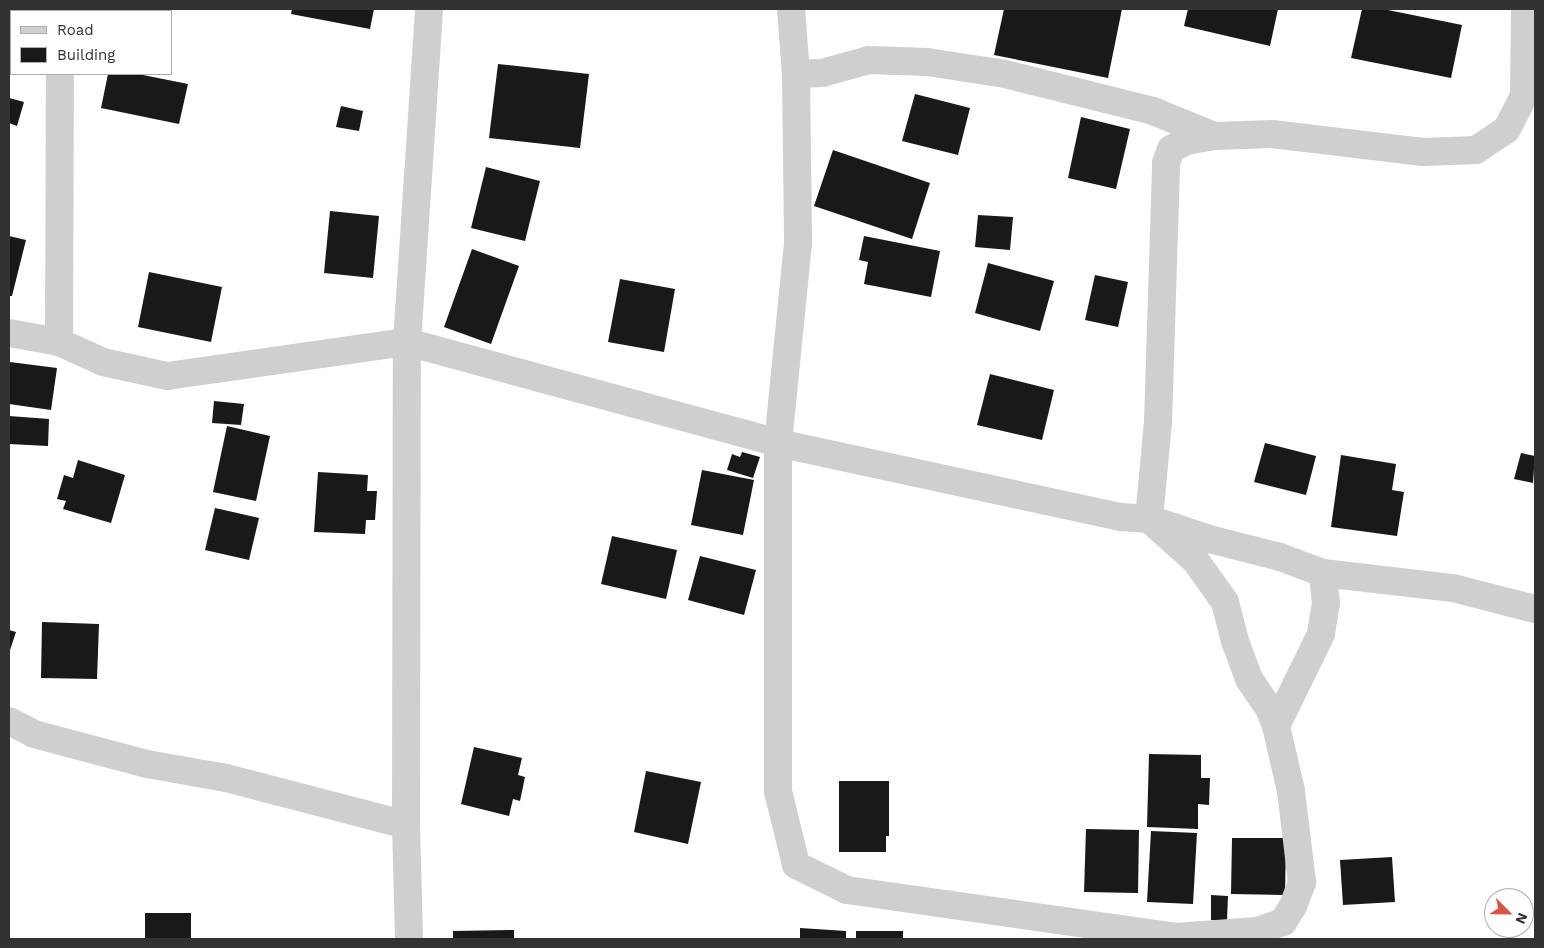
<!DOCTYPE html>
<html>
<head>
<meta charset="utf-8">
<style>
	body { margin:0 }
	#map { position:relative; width:1544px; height:948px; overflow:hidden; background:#fff; font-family:"Work Sans",sans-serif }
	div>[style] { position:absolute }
	.building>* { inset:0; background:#191919 }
	.minor>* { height:28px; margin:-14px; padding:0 14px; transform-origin:14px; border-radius:14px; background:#cfcfcf }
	span { translate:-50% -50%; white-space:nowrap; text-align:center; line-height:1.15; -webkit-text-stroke:5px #fff; paint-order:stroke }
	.frame { position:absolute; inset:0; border:10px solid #323232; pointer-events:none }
	.legend { position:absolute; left:10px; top:10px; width:162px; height:65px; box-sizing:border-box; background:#fff; border:1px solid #adadad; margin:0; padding:6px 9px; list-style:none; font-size:15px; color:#323232 }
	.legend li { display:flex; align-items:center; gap:10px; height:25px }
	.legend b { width:25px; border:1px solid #adadad }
	.north { position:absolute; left:1484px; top:888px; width:50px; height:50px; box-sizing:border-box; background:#fff; border:1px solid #adadad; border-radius:50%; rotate:113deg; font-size:14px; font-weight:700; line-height:20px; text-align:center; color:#323232 }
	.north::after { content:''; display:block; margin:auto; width:18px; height:22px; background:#d95645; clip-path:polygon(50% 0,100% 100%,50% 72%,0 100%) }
</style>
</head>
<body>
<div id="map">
	<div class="building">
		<i style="clip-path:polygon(96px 9px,146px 9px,146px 11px,96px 11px)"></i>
		<i style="clip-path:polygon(292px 9px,374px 9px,370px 29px,291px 14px)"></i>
		<i style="clip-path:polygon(1004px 9px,1122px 9px,1108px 78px,994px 55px)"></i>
		<i style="clip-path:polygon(1188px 9px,1278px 9px,1270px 46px,1184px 26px)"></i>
		<i style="clip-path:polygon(1362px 9px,1383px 9px,1462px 25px,1451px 78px,1351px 58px)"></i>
		<i style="clip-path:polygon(498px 64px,589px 74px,580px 148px,489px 138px)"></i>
		<i style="clip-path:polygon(108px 74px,138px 74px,188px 84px,179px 124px,101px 108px)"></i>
		<i style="clip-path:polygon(915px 94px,970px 108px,958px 155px,902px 141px)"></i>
		<i style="clip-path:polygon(9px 98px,24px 102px,17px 126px,9px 123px)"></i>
		<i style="clip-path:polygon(341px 106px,363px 111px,359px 131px,336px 127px)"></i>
		<i style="clip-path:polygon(1081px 117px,1130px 129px,1116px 189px,1068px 178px)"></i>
		<i style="clip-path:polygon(833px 150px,930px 183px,912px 239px,814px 206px)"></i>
		<i style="clip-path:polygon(486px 167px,540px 181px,525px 241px,471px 228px)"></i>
		<i style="clip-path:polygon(330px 211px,379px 216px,373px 278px,324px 273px)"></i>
		<i style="clip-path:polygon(978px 215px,1013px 217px,1010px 250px,975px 247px)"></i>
		<i style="clip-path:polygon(9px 236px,26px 240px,12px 296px,9px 296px)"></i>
		<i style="clip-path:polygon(864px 236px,940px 251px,931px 297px,864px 284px,868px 262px,859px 260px)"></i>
		<i style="clip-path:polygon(472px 249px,519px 266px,491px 344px,444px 327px)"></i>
		<i style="clip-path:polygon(988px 263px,1054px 281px,1040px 331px,975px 313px)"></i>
		<i style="clip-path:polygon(149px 272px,222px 287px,211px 342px,138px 327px)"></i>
		<i style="clip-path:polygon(1095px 275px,1128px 282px,1118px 327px,1085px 320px)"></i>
		<i style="clip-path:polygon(620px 279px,675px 289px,664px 352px,608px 342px)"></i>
		<i style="clip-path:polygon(10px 362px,57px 368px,51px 410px,9px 404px)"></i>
		<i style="clip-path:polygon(990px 374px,1054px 390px,1042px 440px,977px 425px)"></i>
		<i style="clip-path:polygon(214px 401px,244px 404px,241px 425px,212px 423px)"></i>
		<i style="clip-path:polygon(9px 416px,49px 419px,48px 446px,9px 444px)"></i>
		<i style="clip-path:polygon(227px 426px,270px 436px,256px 501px,213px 492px)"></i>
		<i style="clip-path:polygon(1265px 443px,1316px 456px,1306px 495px,1254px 482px)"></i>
		<i style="clip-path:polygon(742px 452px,760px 457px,753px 478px,727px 470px,732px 454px,740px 457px)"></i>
		<i style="clip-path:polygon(1521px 453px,1535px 456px,1533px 483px,1514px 479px)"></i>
		<i style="clip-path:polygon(1341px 455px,1396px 464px,1392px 490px,1404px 492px,1397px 536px,1331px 527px)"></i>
		<i style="clip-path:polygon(78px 460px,125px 475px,111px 523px,63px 509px,66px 501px,57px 499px,64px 475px,73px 478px)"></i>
		<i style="clip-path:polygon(702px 470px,754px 480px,743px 535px,691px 525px)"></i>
		<i style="clip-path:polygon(318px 472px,368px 475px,367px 491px,377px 491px,375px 520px,366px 520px,365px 534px,314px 532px)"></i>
		<i style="clip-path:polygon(215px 508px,259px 518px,249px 560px,205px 550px)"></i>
		<i style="clip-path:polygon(612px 536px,677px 550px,666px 599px,601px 584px)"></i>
		<i style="clip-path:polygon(700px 556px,756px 570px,744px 615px,688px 600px)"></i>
		<i style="clip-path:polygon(42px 622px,99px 624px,97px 679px,41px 678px)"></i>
		<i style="clip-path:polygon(9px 630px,16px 632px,9px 653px)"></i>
		<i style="clip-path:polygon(474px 747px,522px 758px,518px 775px,525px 777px,520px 801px,513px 799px,509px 816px,461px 804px)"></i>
		<i style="clip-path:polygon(1149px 754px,1201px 755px,1201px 778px,1210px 778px,1209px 805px,1198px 804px,1198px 829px,1147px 827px)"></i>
		<i style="clip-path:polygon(646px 771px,701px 782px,688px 844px,634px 832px)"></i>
		<i style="clip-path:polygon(839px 781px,889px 781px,889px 836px,886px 836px,886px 852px,839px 852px)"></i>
		<i style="clip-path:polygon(1086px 829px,1139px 830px,1138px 893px,1084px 892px)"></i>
		<i style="clip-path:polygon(1151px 831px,1197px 833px,1193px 904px,1147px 902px)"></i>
		<i style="clip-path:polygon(1232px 838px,1286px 838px,1285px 895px,1231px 894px)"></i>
		<i style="clip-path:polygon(1392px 857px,1395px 902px,1343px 905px,1340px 860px)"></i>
		<i style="clip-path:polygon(1211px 895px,1228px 896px,1227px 920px,1211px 920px)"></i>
		<i style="clip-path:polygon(145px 913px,191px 913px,191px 939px,145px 939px)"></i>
		<i style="clip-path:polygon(800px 928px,846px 931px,846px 939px,800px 939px)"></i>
		<i style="clip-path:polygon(514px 930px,514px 939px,453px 939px,453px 931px)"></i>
		<i style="clip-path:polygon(856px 931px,903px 931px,903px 939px,856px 939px)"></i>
	</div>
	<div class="minor">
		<i style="left:791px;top:9px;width:65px;rotate:85.6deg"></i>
		<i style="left:796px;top:74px;width:169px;rotate:89.3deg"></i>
		<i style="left:798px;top:243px;width:201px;rotate:95.7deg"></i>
		<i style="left:778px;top:443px;width:348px;rotate:90deg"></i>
		<i style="left:778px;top:791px;width:76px;rotate:76.3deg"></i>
		<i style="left:796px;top:865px;width:57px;rotate:26.1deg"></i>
		<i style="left:847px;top:890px;width:332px;rotate:8.1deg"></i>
		<i style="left:1176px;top:937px;width:81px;rotate:-4.2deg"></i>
		<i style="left:1257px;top:931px;width:28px;rotate:-19deg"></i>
		<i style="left:1283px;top:922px;width:19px;rotate:-58deg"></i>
		<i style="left:1293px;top:906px;width:26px;rotate:-69deg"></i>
		<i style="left:1302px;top:882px;width:92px;rotate:-96.9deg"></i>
		<i style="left:1291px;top:791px;width:67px;rotate:-103deg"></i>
		<i style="left:1276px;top:726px;width:102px;rotate:-63.9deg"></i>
		<i style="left:1321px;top:634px;width:31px;rotate:-81deg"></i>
		<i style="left:1326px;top:603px;width:30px;rotate:-96deg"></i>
		<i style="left:61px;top:11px;width:2px;rotate:-90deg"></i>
		<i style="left:796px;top:74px;width:26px;rotate:-2deg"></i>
		<i style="left:822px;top:73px;width:49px;rotate:-15.5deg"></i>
		<i style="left:869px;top:60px;width:58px;rotate:2deg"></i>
		<i style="left:927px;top:62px;width:79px;rotate:8.7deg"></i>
		<i style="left:1005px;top:74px;width:153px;rotate:14deg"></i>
		<i style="left:1153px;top:111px;width:66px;rotate:22.3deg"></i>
		<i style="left:9px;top:333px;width:51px;rotate:10.2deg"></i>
		<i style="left:59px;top:342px;width:48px;rotate:24.4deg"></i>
		<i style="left:103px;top:362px;width:66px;rotate:12.3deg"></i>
		<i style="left:167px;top:376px;width:242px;rotate:-8.1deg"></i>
		<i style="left:407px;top:342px;width:385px;rotate:15.2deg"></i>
		<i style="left:778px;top:443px;width:351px;rotate:12.2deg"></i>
		<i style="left:1121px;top:517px;width:28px;rotate:4deg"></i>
		<i style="left:1149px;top:519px;width:67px;rotate:18.2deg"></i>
		<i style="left:1213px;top:540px;width:69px;rotate:14.2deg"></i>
		<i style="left:1280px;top:557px;width:46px;rotate:20.4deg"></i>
		<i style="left:1323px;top:573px;width:131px;rotate:6.6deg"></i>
		<i style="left:1453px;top:588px;width:85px;rotate:14.4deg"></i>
		<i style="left:59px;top:342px;width:268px;rotate:-89.8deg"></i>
		<i style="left:9px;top:721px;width:28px;rotate:27deg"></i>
		<i style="left:34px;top:734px;width:117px;rotate:14.9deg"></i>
		<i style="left:147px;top:764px;width:80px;rotate:10deg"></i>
		<i style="left:226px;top:778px;width:186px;rotate:14.6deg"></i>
		<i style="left:1276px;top:726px;width:17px;rotate:-111deg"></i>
		<i style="left:1270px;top:710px;width:37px;rotate:-124deg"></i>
		<i style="left:1249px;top:679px;width:40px;rotate:-110.2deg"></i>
		<i style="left:1235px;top:641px;width:40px;rotate:-104.4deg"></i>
		<i style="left:1225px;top:602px;width:52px;rotate:-125.5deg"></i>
		<i style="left:1195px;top:560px;width:62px;rotate:-138.3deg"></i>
		<i style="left:1149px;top:519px;width:97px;rotate:-84.7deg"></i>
		<i style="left:1158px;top:422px;width:259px;rotate:-88.2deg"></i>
		<i style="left:1166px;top:163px;width:15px;rotate:-70deg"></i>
		<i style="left:1171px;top:149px;width:17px;rotate:-28deg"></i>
		<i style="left:1186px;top:141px;width:28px;rotate:-10deg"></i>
		<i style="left:1214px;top:136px;width:58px;rotate:-2deg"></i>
		<i style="left:1272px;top:134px;width:152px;rotate:6.8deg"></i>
		<i style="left:1423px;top:152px;width:53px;rotate:-2.2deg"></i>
		<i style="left:1476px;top:150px;width:37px;rotate:-34deg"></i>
		<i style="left:1507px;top:129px;width:38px;rotate:-63deg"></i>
		<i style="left:1524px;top:95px;width:86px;rotate:-89.3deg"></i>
		<i style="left:409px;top:939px;width:114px;rotate:-91.5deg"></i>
		<i style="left:406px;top:825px;width:483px;rotate:-89.9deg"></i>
		<i style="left:407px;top:342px;width:334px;rotate:-86.2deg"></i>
	</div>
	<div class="frame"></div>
	<ul class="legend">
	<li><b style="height:6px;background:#cfcfcf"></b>Road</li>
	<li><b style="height:14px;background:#191919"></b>Building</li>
	</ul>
	<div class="north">N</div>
</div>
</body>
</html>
